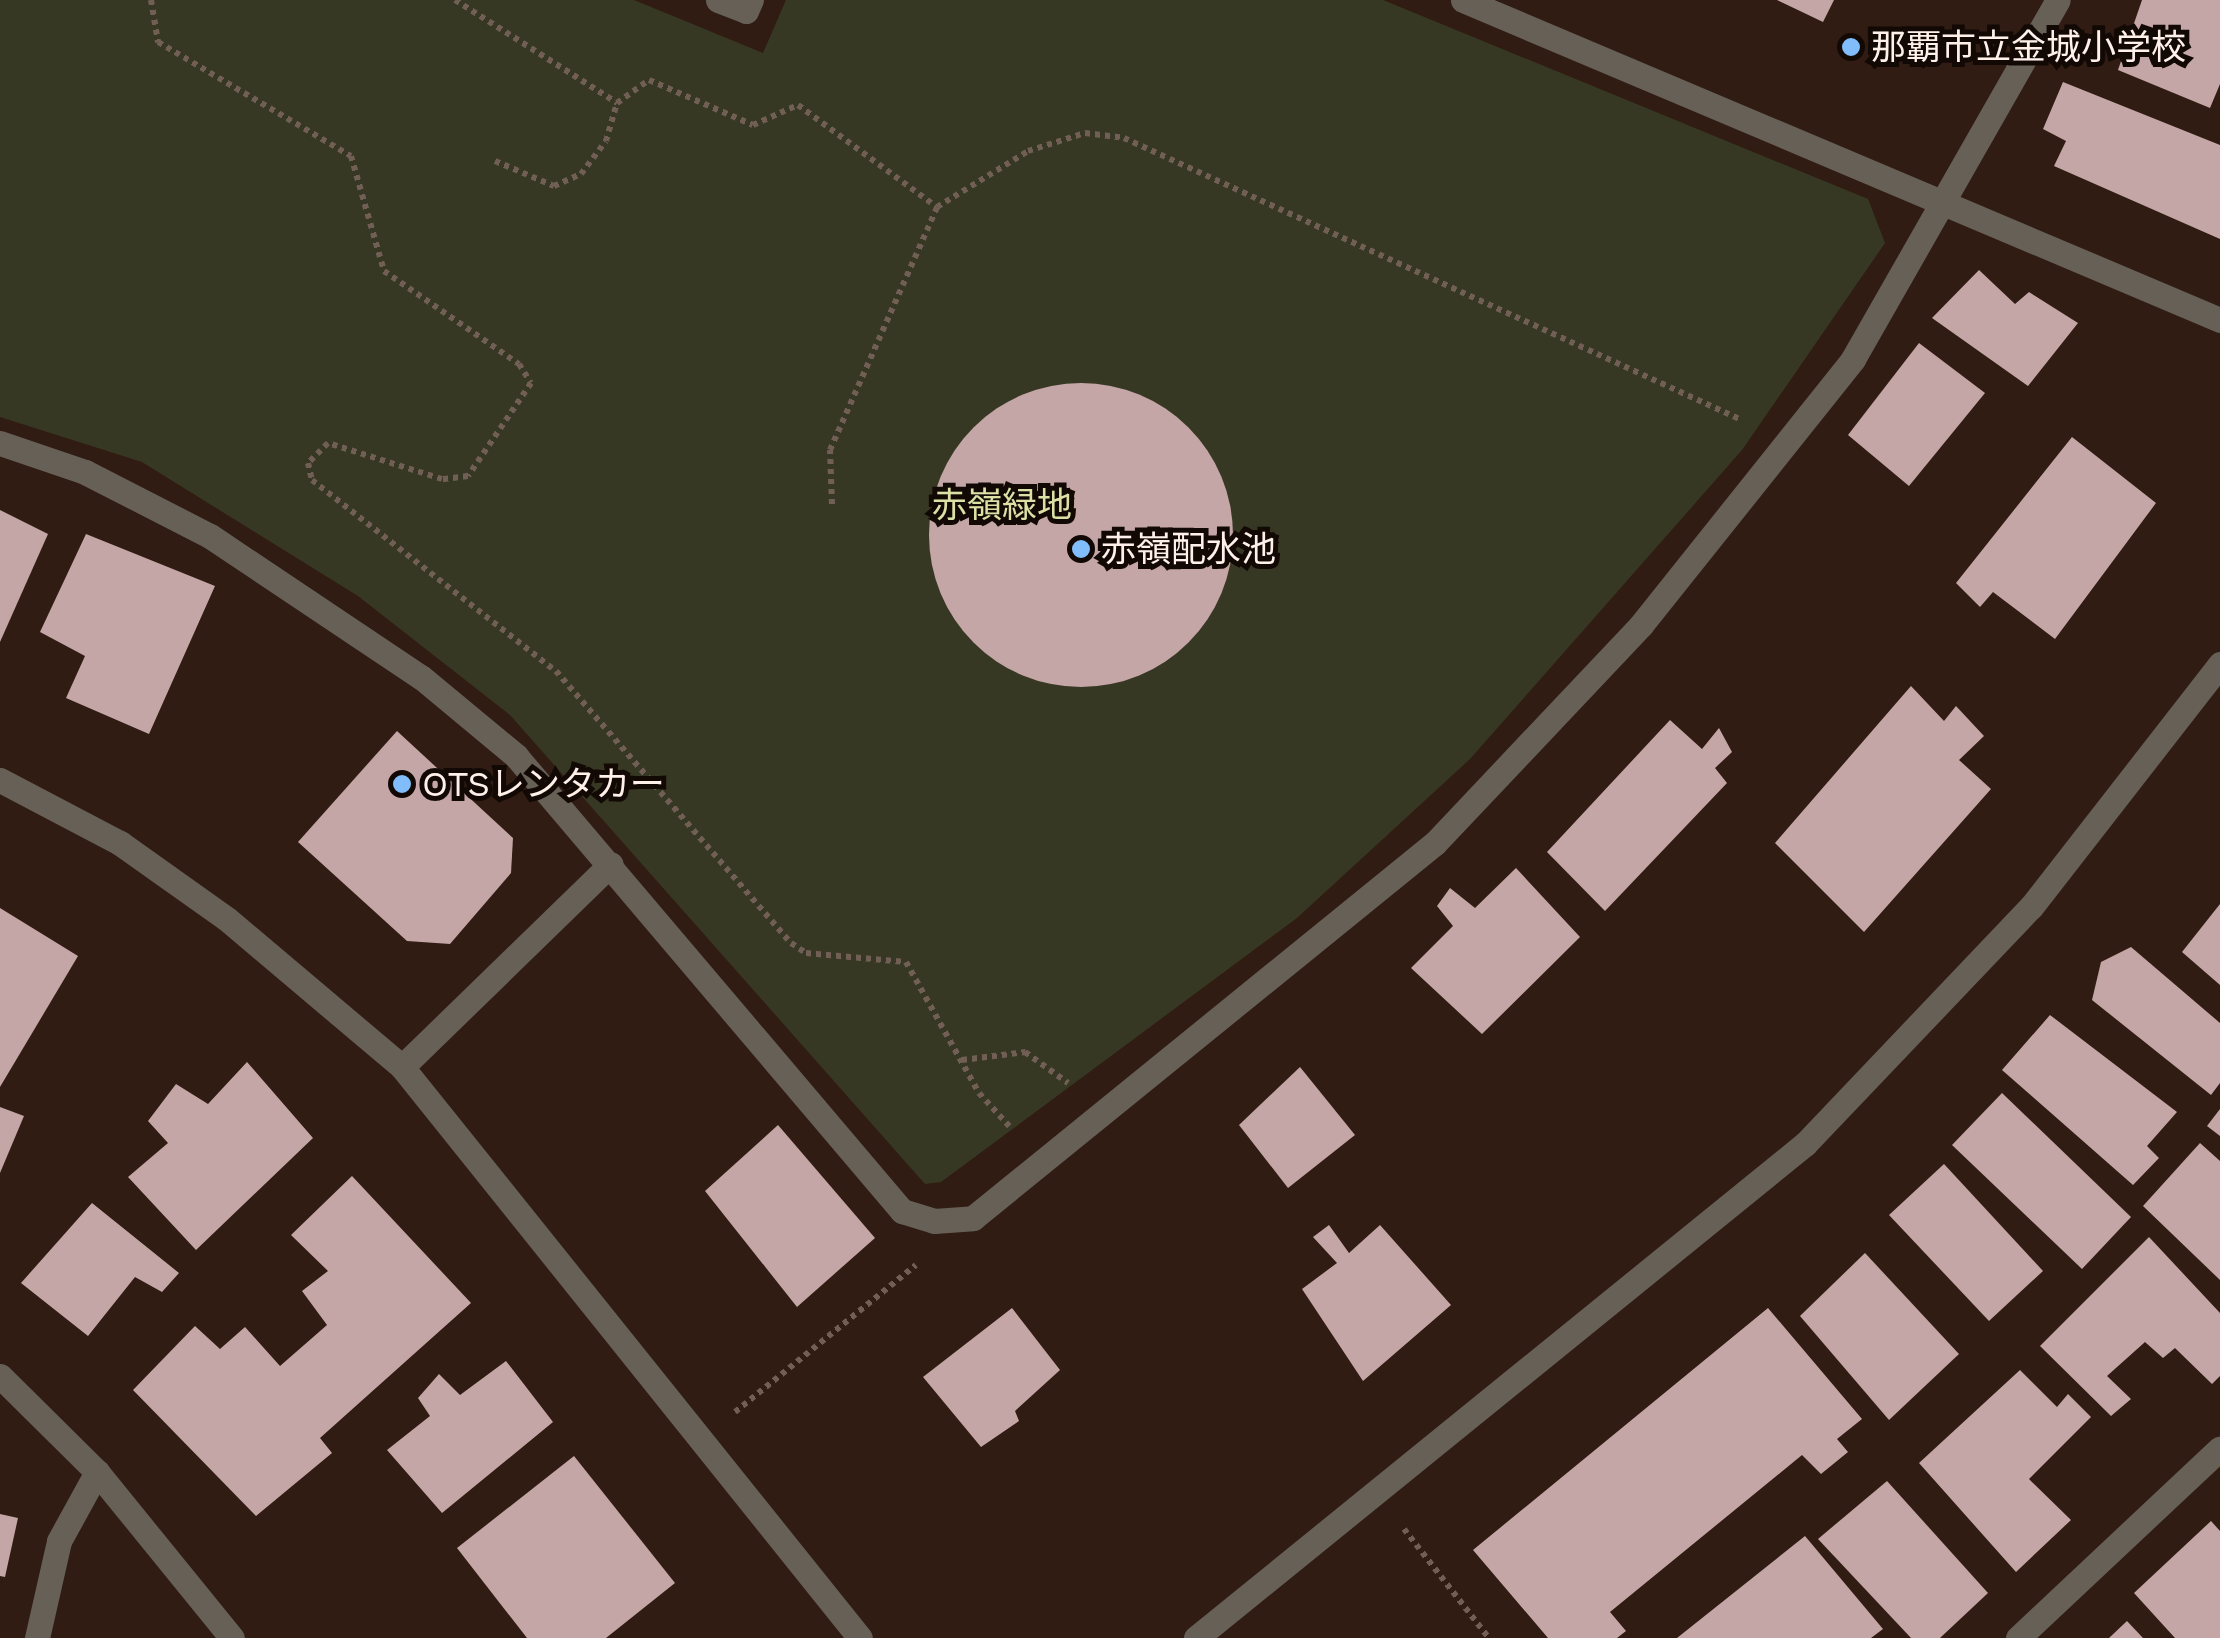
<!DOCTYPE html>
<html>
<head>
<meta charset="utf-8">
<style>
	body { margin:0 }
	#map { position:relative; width:2220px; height:1638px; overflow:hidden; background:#301c12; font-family:"Work Sans","Noto Sans JP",sans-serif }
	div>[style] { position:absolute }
	.green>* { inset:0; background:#373823 }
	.building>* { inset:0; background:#c5a6a7 }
	.round { border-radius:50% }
	.path>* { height:6px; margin-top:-3px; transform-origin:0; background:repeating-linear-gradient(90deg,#715f56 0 5px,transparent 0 10px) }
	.minor>* { height:25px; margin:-12.5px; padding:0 12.5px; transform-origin:12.5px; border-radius:12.5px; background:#666057 }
	.tertiary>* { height:25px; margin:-12.5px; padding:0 12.5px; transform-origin:12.5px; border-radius:12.5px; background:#666057 }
	.dots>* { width:28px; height:28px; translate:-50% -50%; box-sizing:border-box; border:5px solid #120905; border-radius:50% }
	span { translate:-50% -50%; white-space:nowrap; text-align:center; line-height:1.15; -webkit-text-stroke:10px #120905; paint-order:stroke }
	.poi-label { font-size:35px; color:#fff1ea }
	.left { translate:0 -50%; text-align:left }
	.park-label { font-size:35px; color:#dbe0a5 }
</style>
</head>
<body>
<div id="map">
	<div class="green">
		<i style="clip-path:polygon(0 0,634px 0,763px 53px,786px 0,1383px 0,1868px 199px,1885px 243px,1742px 450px,1470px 759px,1297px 918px,941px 1182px,925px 1184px,510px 715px,358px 596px,142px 462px,0 417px)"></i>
	</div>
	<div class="building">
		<i style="clip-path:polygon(1777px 0,1834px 0,1823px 22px)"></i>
		<i style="clip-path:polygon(2142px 0,2220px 0,2220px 84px,2210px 108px,2118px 70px)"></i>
		<i style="clip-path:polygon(2063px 82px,2220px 145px,2220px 239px,2054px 166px,2066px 141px,2043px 129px)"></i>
		<i style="clip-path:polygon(1979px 270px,2015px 304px,2029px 292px,2078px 323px,2028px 386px,1932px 318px)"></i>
		<i style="clip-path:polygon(1919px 343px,1985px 393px,1909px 486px,1848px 435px)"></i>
		<i class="round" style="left:929px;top:383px;width:304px;height:304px"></i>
		<i style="clip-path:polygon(2072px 437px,2156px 503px,2055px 639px,1993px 592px,1980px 607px,1956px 583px)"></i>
		<i style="clip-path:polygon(0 510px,48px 534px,0 642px)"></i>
		<i style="clip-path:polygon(86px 534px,215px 586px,149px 734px,66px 698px,85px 656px,40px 632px)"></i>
		<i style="clip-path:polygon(1911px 686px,1944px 721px,1956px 706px,1984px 736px,1959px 760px,1991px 789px,1864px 932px,1775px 843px)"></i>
		<i style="clip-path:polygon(1670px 720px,1702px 749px,1719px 728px,1732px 752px,1715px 768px,1727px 783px,1605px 911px,1547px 852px)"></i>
		<i style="clip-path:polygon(397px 731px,513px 838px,511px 873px,450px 944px,407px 941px,298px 842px)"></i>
		<i style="clip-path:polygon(1516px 868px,1580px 937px,1482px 1034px,1411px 968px,1453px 926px,1437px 906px,1450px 888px,1475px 908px)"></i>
		<i style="clip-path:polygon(2220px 904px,2220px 985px,2182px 952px)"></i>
		<i style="clip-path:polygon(0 908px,78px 956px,0 1087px)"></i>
		<i style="clip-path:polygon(2131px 947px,2220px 1023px,2220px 1083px,2211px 1095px,2092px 1000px,2101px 962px)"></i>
		<i style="clip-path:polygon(2050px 1015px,2177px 1112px,2147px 1146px,2159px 1158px,2133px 1185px,2002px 1070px)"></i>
		<i style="clip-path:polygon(247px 1062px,313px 1138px,196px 1250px,128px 1177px,168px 1143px,148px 1121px,176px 1084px,208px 1104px)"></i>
		<i style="clip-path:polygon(1300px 1067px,1355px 1135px,1288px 1188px,1239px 1125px)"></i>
		<i style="clip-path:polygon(2002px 1093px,2131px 1217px,2082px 1269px,1952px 1145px)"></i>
		<i style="clip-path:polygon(0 1107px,24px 1116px,0 1173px)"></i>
		<i style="clip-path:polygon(2220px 1109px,2220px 1136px,2207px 1126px)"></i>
		<i style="clip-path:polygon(778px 1125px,875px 1238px,797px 1307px,705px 1191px)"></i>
		<i style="clip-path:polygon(2200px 1143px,2220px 1161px,2220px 1280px,2143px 1206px)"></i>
		<i style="clip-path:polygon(1944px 1164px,2043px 1271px,1989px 1321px,1889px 1215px)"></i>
		<i style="clip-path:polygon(352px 1176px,471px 1303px,320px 1438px,332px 1453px,256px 1516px,133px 1390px,195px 1326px,220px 1349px,245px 1327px,280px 1366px,327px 1325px,302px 1291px,328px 1271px,291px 1235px)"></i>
		<i style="clip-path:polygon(92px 1203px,179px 1273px,162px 1292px,135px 1277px,88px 1336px,21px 1283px)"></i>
		<i style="clip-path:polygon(1329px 1225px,1349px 1253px,1380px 1225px,1451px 1305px,1363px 1381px,1302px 1289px,1337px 1263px,1313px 1237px)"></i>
		<i style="clip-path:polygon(2149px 1237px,2220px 1313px,2220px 1376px,2212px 1384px,2175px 1348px,2163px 1358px,2145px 1342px,2107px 1376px,2131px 1399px,2111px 1416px,2040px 1346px)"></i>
		<i style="clip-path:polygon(1865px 1253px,1959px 1354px,1889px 1420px,1800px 1316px)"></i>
		<i style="clip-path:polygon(1012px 1308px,1060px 1370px,1015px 1411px,1019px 1421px,981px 1447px,923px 1377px)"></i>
		<i style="clip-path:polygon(1768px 1308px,1862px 1419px,1837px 1439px,1848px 1452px,1821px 1474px,1802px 1455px,1610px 1612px,1626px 1631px,1617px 1638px,1548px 1638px,1473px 1550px)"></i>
		<i style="clip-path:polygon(506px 1361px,553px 1422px,442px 1513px,387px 1450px,430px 1416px,418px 1398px,439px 1374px,460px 1395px)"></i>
		<i style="clip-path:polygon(2020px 1370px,2057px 1407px,2068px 1394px,2091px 1417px,2029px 1479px,2071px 1520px,2016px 1572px,1919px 1463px)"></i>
		<i style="clip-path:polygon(574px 1456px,675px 1583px,606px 1638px,527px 1638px,457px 1548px)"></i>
		<i style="clip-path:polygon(1887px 1481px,1988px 1593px,1940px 1638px,1911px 1638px,1818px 1539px)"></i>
		<i style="clip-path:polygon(0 1514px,18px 1518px,5px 1577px,0 1576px)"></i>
		<i style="clip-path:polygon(2211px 1521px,2220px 1531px,2220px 1638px,2175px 1638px,2134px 1593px)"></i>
		<i style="clip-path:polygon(1805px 1536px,1883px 1629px,1871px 1638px,1677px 1638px)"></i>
		<i style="clip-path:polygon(2127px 1621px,2143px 1638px,2109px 1638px)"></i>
	</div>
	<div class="path">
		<i style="left:151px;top:0;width:43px;rotate:80.5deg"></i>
		<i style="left:158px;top:42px;width:224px;rotate:30.6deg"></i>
		<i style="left:351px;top:156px;width:120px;rotate:74deg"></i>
		<i style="left:384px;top:271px;width:164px;rotate:34.6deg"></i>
		<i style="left:519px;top:364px;width:22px;rotate:58deg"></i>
		<i style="left:531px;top:383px;width:112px;rotate:124.1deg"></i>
		<i style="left:468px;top:476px;width:26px;rotate:173deg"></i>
		<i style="left:442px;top:479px;width:120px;rotate:-162.5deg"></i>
		<i style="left:328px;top:443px;width:28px;rotate:135deg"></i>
		<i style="left:308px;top:463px;width:17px;rotate:77deg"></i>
		<i style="left:312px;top:480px;width:310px;rotate:38.1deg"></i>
		<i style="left:556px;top:671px;width:359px;rotate:49.2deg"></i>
		<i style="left:791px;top:943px;width:18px;rotate:34deg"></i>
		<i style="left:806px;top:953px;width:100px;rotate:5.1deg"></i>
		<i style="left:906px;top:962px;width:150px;rotate:60.9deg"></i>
		<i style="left:979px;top:1093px;width:45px;rotate:47.7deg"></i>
		<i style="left:455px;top:0;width:192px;rotate:32.4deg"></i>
		<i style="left:495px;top:161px;width:64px;rotate:23deg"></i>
		<i style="left:554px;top:186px;width:30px;rotate:-24deg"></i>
		<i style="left:581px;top:174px;width:41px;rotate:-52.9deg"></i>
		<i style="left:606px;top:141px;width:40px;rotate:-74deg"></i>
		<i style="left:617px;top:103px;width:39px;rotate:-36deg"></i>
		<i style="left:649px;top:80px;width:113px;rotate:23.4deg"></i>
		<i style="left:753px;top:125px;width:49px;rotate:-24deg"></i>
		<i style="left:798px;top:105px;width:172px;rotate:36.3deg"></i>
		<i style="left:832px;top:504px;width:54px;rotate:-92.1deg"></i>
		<i style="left:830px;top:450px;width:266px;rotate:-66.2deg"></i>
		<i style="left:937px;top:207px;width:107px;rotate:-31.6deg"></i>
		<i style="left:1028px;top:151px;width:60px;rotate:-17.5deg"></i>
		<i style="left:1085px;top:133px;width:39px;rotate:7deg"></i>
		<i style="left:1124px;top:138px;width:679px;rotate:24.53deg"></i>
		<i style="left:962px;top:1060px;width:64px;rotate:-7.2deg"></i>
		<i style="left:1025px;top:1052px;width:53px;rotate:35.8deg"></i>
		<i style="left:735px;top:1412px;width:233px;rotate:-39.1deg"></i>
		<i style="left:1404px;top:1529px;width:138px;rotate:52.1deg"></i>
	</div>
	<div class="minor">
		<i style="left:718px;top:0;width:30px;rotate:21deg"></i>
		<i style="left:746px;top:11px;width:12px;rotate:-66deg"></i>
		<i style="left:1463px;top:0;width:822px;rotate:22.91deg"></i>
		<i style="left:0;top:443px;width:90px;rotate:18.8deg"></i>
		<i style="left:85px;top:472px;width:140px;rotate:27.1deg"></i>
		<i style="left:210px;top:536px;width:254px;rotate:33.8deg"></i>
		<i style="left:421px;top:677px;width:124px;rotate:39.7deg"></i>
		<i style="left:516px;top:756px;width:597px;rotate:49.69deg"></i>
		<i style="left:902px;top:1211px;width:34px;rotate:17deg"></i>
		<i style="left:934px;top:1221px;width:39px;rotate:-4deg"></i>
		<i style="left:973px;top:1218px;width:595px;rotate:-39.07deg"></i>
		<i style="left:1435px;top:843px;width:300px;rotate:-46.6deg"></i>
		<i style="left:1641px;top:625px;width:340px;rotate:-51.4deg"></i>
		<i style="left:1853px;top:359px;width:413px;rotate:-60.3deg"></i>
		<i style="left:402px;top:1067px;width:291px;rotate:-44.2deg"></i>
		<i style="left:0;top:1376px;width:136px;rotate:44.7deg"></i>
		<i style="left:97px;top:1472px;width:214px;rotate:50.9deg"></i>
		<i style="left:37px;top:1638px;width:99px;rotate:-77.2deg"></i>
		<i style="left:59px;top:1541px;width:79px;rotate:-61.2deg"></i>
		<i style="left:2018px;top:1638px;width:277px;rotate:-43.2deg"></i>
	</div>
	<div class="tertiary">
		<i style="left:0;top:780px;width:136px;rotate:27.7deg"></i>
		<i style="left:120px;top:843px;width:131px;rotate:35.4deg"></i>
		<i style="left:227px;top:919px;width:229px;rotate:40.2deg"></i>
		<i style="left:402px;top:1067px;width:732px;rotate:51.27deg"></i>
		<i style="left:1196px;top:1638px;width:784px;rotate:-39.05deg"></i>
		<i style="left:1805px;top:1144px;width:327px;rotate:-46.4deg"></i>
		<i style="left:2031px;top:907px;width:308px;rotate:-52.1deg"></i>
	</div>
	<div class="dots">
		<i style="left:1851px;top:47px;background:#80bdfa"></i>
		<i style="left:1081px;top:549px;background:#80bdfa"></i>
		<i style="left:402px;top:784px;background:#80bdfa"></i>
	</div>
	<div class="poi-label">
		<span class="left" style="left:1871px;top:47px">那覇市立金城小学校</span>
		<span class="left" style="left:1101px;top:549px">赤嶺配水池</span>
		<span class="left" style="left:422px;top:784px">OTSレンタカー</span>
	</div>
	<div class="park-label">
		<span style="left:1002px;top:505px">赤嶺緑地</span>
	</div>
</div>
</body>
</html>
